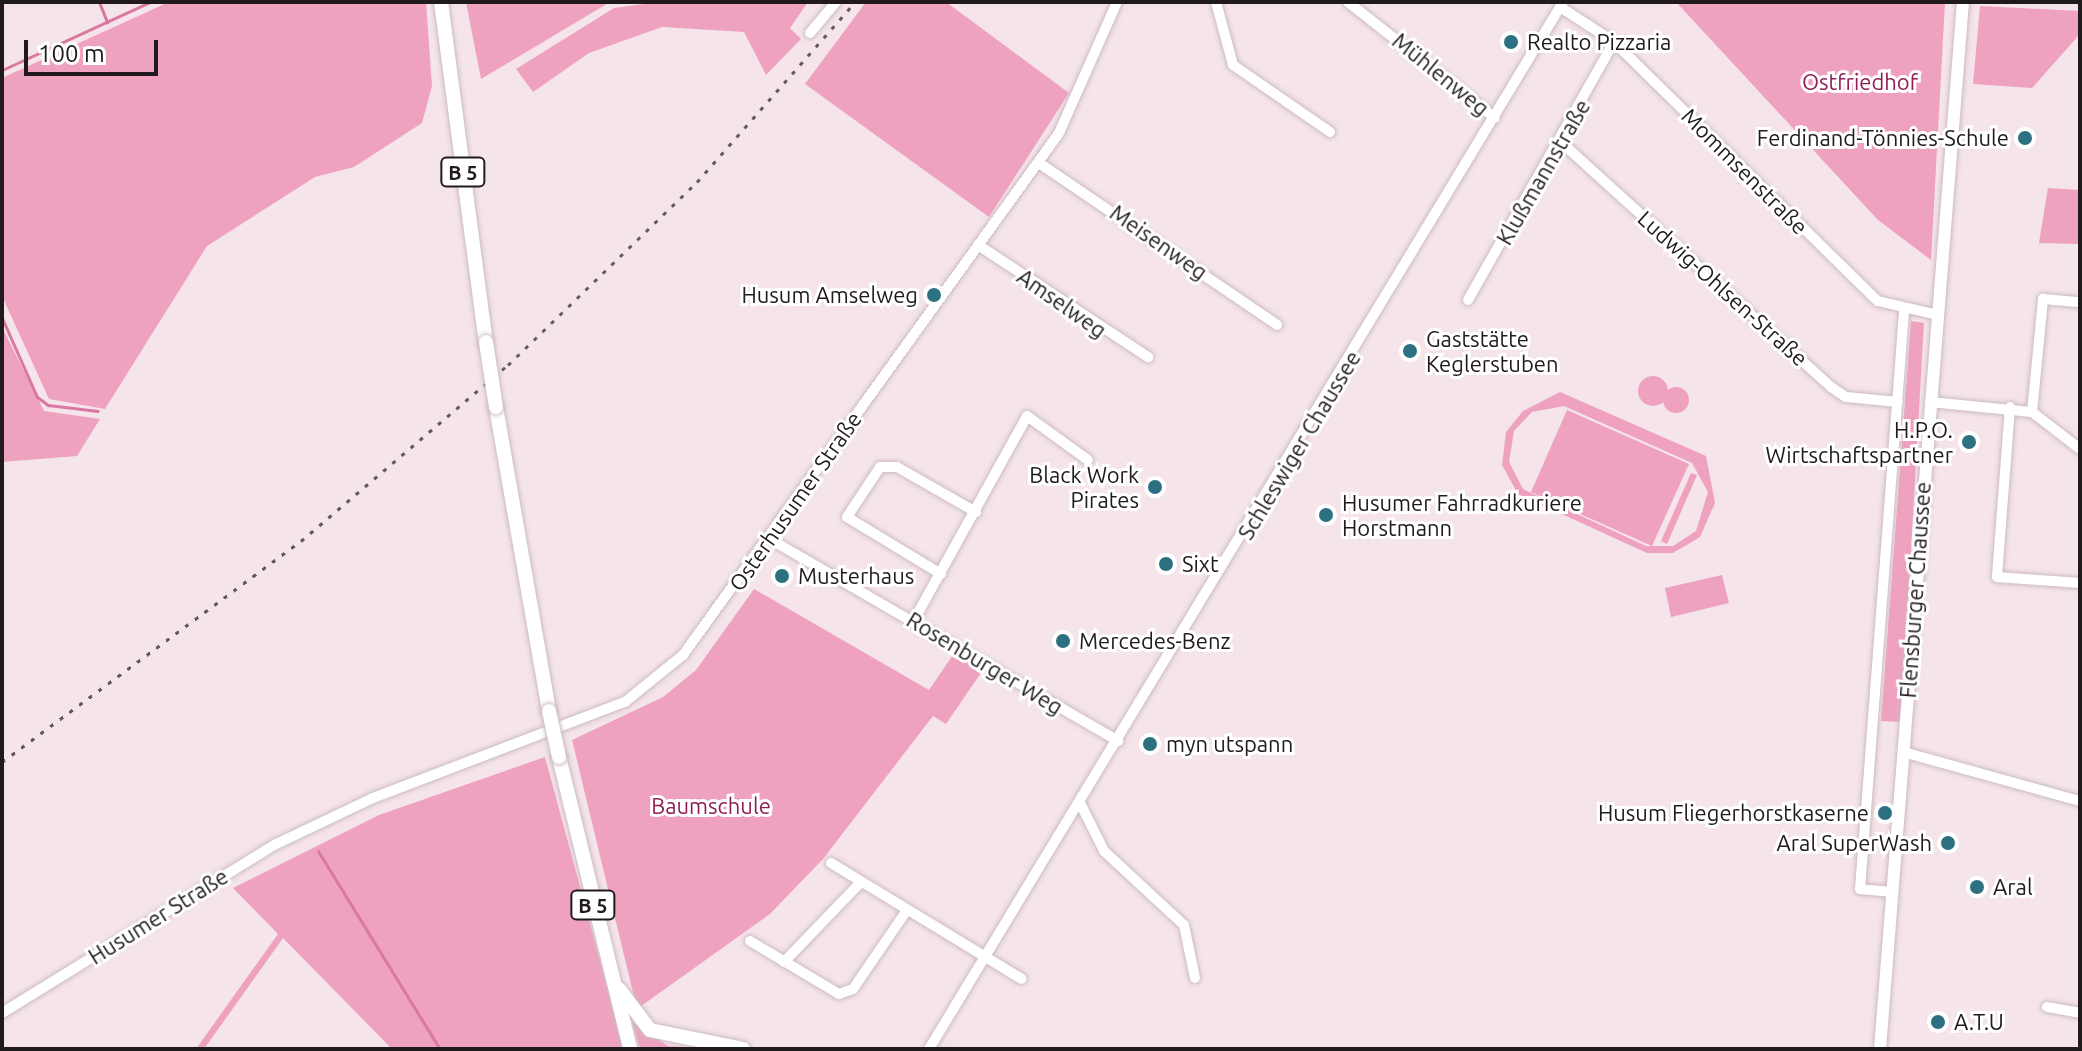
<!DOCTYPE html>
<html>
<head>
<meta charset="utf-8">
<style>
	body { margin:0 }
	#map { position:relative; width:2082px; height:1051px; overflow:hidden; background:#f5e4ea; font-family:Ubuntu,sans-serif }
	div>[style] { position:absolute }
	.green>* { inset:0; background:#efa1c0 }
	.round { border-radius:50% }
	.stream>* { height:3px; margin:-1.5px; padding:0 1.5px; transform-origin:1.5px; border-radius:1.5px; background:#d978a1 }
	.roads { filter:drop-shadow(0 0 2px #ccbcc2) drop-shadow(0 0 2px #ccbcc2) }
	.minor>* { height:10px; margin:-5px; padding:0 5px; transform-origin:5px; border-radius:5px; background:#fff }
	.major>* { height:12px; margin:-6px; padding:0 6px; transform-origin:6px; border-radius:6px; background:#fff }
	.highway>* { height:14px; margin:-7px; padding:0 7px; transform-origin:7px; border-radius:7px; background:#fff }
	.rail>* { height:3px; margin-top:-1.5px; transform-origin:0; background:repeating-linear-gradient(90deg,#62585b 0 4px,transparent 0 12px) }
	.bridges { filter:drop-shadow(0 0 2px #ccbcc2) drop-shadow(0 0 2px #ccbcc2) }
	.highway-bridge>* { height:14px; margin:-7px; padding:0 7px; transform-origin:7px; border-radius:7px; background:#fff }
	.dots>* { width:22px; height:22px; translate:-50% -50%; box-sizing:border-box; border:4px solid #fff; border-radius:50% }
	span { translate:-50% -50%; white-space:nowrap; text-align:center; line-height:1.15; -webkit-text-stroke:6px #fff; paint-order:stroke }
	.shield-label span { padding:2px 6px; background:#fff; border:2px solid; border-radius:6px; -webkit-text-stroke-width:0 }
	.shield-label { font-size:20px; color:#201a1c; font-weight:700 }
	.poi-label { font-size:22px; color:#201a1c }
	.left { translate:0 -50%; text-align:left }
	.right { translate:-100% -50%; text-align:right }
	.street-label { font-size:22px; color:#201a1c }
	.park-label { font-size:22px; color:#901d58 }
	.frame { position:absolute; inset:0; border:4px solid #201a1c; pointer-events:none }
	.scale { position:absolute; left:24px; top:40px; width:134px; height:36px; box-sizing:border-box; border:4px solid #201a1c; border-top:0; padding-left:10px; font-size:24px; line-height:28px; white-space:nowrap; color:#201a1c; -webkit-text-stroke:6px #fff; paint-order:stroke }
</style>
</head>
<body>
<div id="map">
	<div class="green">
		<i style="clip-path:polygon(169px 2px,426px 2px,432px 86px,422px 123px,354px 167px,315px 177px,207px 246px,105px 409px,49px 399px,2px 296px,2px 78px)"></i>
		<i style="clip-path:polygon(466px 2px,610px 2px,481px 79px)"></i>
		<i style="clip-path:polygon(659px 2px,808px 2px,790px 28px,801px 39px,766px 75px,744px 32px,662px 27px,589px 53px,533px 92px,516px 69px,614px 8px)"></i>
		<i style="clip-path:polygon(866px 2px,946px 2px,1069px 93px,989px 217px,805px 84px)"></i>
		<i style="clip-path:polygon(1676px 2px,1945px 2px,1931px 260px,1878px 220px)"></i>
		<i style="clip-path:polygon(1980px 6px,2080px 11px,2080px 34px,2032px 88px,1973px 84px)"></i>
		<i style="clip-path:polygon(2048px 188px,2080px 190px,2080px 244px,2039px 243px)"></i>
		<i style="clip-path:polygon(1911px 321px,1924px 323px,1901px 722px,1881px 721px)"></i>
		<i style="clip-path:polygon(2px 327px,44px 411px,100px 419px,77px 456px,2px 462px)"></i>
		<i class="round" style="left:1638px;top:376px;width:30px;height:30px"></i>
		<i class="round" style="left:1663px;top:387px;width:26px;height:26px"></i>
		<i style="clip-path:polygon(evenodd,1560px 392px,1706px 456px,1715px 503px,1700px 537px,1673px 553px,1647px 553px,1518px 494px,1502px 465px,1506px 432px,1523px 411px,1560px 392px,1564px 406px,1692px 463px,1708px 492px,1696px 531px,1673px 546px,1646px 546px,1523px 489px,1509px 462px,1514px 431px,1532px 412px,1564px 406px)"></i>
		<i style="clip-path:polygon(1567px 410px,1689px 464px,1652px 546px,1531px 492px)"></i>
		<i style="clip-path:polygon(1691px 473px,1697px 475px,1667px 544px,1661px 541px)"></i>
		<i style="clip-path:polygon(1722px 575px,1729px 603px,1671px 617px,1665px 588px)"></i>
		<i style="clip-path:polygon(754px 589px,929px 690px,957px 649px,985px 667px,946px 724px,933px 716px,823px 859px,770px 914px,637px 1009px,572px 740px,663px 697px,696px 670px)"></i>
		<i style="clip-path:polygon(545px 757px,624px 1049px,392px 1049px,283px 938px,204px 1049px,196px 1049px,278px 934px,233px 888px,379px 815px)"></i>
		<i style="clip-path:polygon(632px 1022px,668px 1046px,704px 1048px,640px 1049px)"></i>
	</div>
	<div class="stream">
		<i style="left:99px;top:2px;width:22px;rotate:68deg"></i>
		<i style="left:2px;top:70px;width:163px;rotate:-24.7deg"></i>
		<i style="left:2px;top:318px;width:86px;rotate:66.1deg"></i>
		<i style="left:37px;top:397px;width:14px;rotate:36deg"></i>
		<i style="left:48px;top:405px;width:50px;rotate:6.8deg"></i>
		<i style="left:318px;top:851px;width:233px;rotate:58.4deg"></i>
	</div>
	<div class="roads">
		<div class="minor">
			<i style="left:1216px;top:2px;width:65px;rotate:74.9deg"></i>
			<i style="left:1233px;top:65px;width:118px;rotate:34.6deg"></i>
			<i style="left:1348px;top:2px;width:187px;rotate:38.3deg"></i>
			<i style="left:1560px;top:7px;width:64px;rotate:32.9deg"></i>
			<i style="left:1614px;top:42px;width:370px;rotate:44.5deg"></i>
			<i style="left:1878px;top:301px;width:62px;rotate:13.1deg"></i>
			<i style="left:810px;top:33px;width:40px;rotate:-50deg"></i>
			<i style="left:1562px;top:143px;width:363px;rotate:42.2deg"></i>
			<i style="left:1831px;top:387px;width:18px;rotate:34deg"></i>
			<i style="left:1846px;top:397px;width:52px;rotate:5.5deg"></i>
			<i style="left:1039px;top:163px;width:288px;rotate:34.2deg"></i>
			<i style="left:978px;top:245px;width:204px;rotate:33.4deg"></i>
			<i style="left:1468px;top:300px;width:296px;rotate:-60.5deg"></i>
			<i style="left:1930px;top:402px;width:102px;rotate:5.6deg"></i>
			<i style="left:2032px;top:412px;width:61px;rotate:37.6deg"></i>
			<i style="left:2010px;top:407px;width:170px;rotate:94.4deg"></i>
			<i style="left:1997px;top:577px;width:83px;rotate:4.1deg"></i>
			<i style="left:2032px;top:412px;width:114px;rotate:-84.4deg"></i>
			<i style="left:2043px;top:299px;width:37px;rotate:5deg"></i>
			<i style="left:768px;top:538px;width:405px;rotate:30.1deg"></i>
			<i style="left:941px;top:574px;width:110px;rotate:-148.8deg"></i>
			<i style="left:847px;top:517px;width:60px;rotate:-56.6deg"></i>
			<i style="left:880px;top:467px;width:17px"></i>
			<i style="left:897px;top:467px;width:91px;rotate:29.7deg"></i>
			<i style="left:914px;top:620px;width:233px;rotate:-61deg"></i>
			<i style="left:1027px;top:416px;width:75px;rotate:35.8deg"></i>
			<i style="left:1903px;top:752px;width:184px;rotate:15.5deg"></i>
			<i style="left:1080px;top:803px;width:54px;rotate:63.4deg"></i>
			<i style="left:1104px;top:851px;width:109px;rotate:42.8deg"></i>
			<i style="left:1184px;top:925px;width:54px;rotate:78.3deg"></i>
			<i style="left:831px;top:863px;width:223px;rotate:31.3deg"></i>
			<i style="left:1893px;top:892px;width:33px;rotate:-175deg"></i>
			<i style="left:1860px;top:889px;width:579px;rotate:-85.64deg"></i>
			<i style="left:750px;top:941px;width:104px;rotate:30.8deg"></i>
			<i style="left:839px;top:994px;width:15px;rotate:-20deg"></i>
			<i style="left:853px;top:989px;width:96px;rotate:-55.6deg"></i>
			<i style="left:784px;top:962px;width:111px;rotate:-46.1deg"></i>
			<i style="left:2047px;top:1007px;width:34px;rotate:10deg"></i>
			<i style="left:2px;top:1013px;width:322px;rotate:-31.7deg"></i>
			<i style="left:276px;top:844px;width:107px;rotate:-25.4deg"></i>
			<i style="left:373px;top:798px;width:270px;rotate:-20.9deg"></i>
			<i style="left:625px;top:702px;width:75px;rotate:-39deg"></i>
			<i style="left:683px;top:655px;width:643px;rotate:-54.23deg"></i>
			<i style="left:1059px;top:133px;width:143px;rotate:-66.1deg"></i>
			<i style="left:929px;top:1049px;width:1224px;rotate:-58.8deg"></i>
		</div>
		<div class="major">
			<i style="left:1880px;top:1049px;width:1050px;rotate:-85.47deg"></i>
		</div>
		<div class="highway">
			<i style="left:441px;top:2px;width:343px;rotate:82.5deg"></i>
			<i style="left:496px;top:407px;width:309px;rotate:80.1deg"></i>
			<i style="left:559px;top:757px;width:301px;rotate:76.3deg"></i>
			<i style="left:619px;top:989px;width:51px;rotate:52.9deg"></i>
			<i style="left:650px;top:1030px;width:95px;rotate:11.5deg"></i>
		</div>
	</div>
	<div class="rail">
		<i style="left:2px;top:762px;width:372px;rotate:-36.5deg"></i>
		<i style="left:301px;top:541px;width:272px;rotate:-40.4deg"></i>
		<i style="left:508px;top:365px;width:263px;rotate:-44.1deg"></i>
		<i style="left:697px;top:182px;width:240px;rotate:-48.7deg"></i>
	</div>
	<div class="bridges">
		<div class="highway-bridge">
			<i style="left:486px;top:342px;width:66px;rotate:81.3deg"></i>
			<i style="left:549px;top:711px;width:47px;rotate:77.7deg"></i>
		</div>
	</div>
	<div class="dots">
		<i style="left:1511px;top:42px;background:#2d7081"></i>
		<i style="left:2025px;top:138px;background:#2d7081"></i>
		<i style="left:934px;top:295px;background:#2d7081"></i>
		<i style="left:1410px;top:351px;background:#2d7081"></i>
		<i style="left:1969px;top:442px;background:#2d7081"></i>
		<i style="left:1155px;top:487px;background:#2d7081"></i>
		<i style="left:1326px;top:515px;background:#2d7081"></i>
		<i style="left:1166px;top:564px;background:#2d7081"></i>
		<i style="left:782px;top:576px;background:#2d7081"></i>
		<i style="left:1063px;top:641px;background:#2d7081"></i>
		<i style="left:1150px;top:744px;background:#2d7081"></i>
		<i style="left:1885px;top:813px;background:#2d7081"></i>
		<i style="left:1948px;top:843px;background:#2d7081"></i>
		<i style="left:1977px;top:887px;background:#2d7081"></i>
		<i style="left:1938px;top:1022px;background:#2d7081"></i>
	</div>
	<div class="shield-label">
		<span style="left:463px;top:172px">B 5</span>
		<span style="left:593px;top:905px">B 5</span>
	</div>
	<div class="poi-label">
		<span class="left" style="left:1527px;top:42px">Realto Pizzaria</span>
		<span class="right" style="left:2009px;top:138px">Ferdinand-Tönnies-Schule</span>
		<span class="right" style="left:918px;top:295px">Husum Amselweg</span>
		<span class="left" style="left:1426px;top:351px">Gaststätte<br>Keglerstuben</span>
		<span class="right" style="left:1953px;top:442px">H.P.O.<br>Wirtschaftspartner</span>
		<span class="right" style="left:1139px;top:487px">Black Work<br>Pirates</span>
		<span class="left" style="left:1342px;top:515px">Husumer Fahrradkuriere<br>Horstmann</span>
		<span class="left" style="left:1182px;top:564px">Sixt</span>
		<span class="left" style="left:798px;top:576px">Musterhaus</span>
		<span class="left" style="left:1079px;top:641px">Mercedes-Benz</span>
		<span class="left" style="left:1166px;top:744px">myn utspann</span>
		<span class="right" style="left:1869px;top:813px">Husum Fliegerhorstkaserne</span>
		<span class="right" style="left:1932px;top:843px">Aral SuperWash</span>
		<span class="left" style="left:1993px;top:887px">Aral</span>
		<span class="left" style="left:1954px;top:1022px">A.T.U</span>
	</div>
	<div class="street-label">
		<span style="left:1441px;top:74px;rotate:39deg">Mühlenweg</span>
		<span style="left:1745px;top:171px;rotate:45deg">Mommsenstraße</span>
		<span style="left:1543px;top:172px;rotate:-60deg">Klußmannstraße</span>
		<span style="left:1159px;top:242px;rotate:35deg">Meisenweg</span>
		<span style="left:1723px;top:288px;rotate:42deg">Ludwig-Ohlsen-Straße</span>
		<span style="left:1062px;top:303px;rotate:35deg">Amselweg</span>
		<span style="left:1299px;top:445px;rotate:-59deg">Schleswiger Chaussee</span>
		<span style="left:795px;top:501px;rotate:-55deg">Osterhusumer Straße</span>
		<span style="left:1915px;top:590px;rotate:-86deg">Flensburger Chaussee</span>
		<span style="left:985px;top:663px;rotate:31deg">Rosenburger Weg</span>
		<span style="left:158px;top:916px;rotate:-32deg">Husumer Straße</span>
	</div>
	<div class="park-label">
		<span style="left:1860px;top:82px">Ostfriedhof</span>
		<span style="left:711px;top:806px">Baumschule</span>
	</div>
	<div class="frame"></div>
	<div class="scale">100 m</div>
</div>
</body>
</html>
